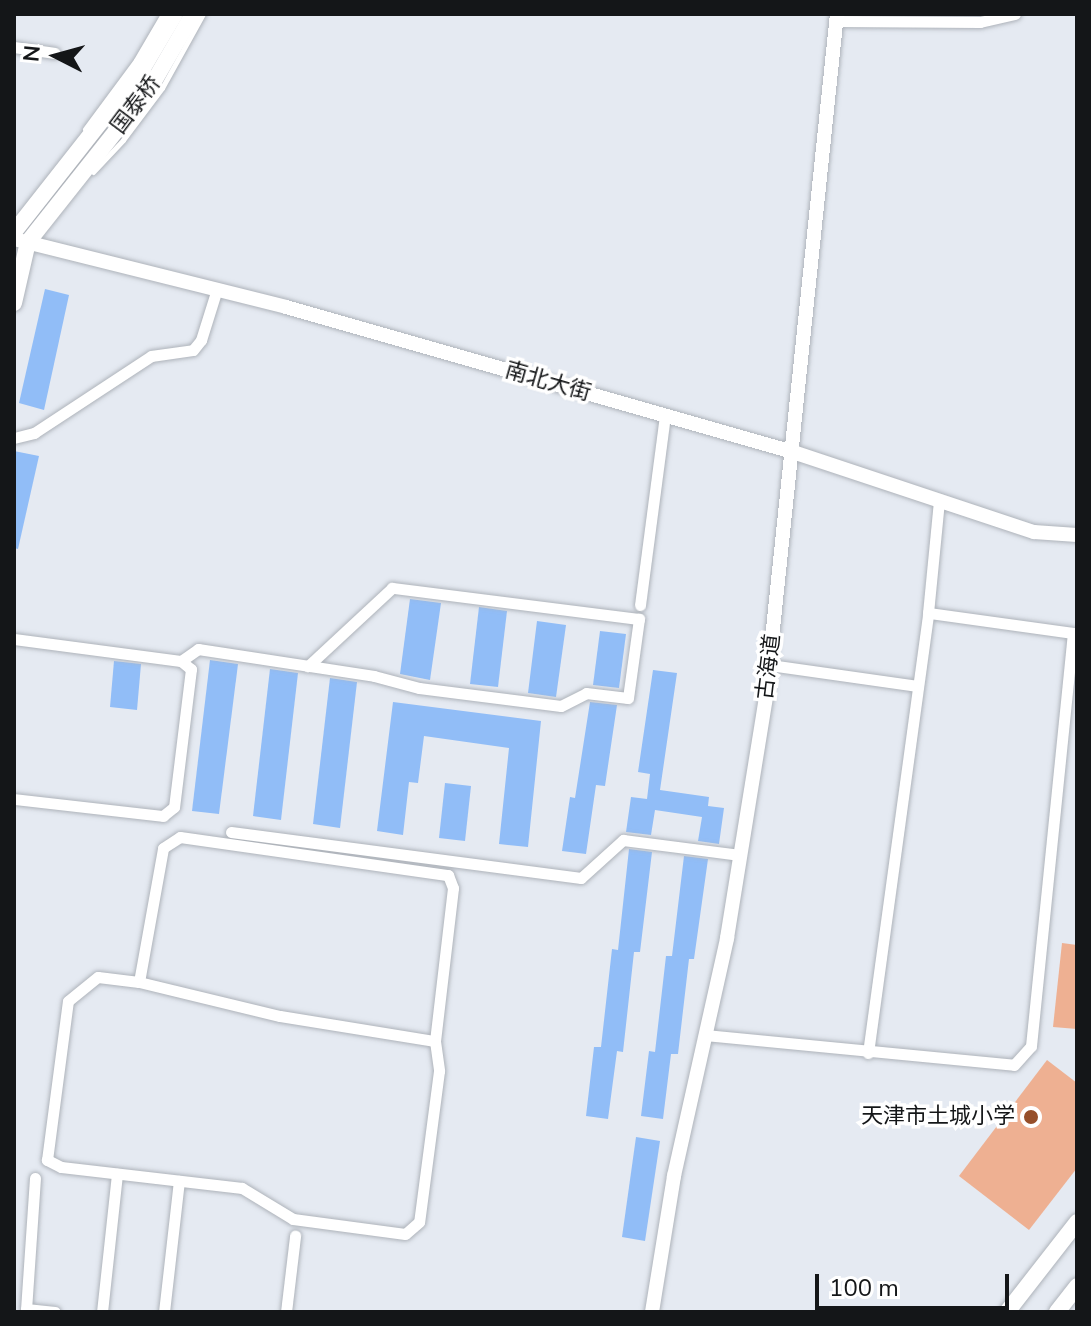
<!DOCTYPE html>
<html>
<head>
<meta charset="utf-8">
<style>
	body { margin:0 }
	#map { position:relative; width:1091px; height:1326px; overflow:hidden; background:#e5eaf2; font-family:"Nunito Sans","Noto Sans SC",sans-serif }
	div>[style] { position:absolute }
	.green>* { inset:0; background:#eeb092 }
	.building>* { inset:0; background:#91bdf7 }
	.roads { filter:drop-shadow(0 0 2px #aeb3ba) drop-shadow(0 0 2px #aeb3ba) }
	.service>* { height:5px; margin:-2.5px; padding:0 2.5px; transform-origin:2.5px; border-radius:2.5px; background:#fff }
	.minor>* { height:11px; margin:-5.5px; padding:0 5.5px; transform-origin:5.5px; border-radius:5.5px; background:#fff }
	.tertiary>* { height:14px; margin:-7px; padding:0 7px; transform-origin:7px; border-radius:7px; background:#fff }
	.secondary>* { height:16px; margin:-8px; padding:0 8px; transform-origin:8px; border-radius:8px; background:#fff }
	.primary>* { height:16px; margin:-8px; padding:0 8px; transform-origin:8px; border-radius:8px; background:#fff }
	.dots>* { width:22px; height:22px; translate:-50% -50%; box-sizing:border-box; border:4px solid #fff; border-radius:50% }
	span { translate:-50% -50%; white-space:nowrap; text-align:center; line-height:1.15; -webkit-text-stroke:7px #fff; paint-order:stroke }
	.street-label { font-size:22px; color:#141618 }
	.poi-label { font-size:22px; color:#141618 }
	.right { translate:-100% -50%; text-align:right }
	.frame { position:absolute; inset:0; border:16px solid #141618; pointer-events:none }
	.north { position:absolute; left:16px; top:16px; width:80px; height:80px; -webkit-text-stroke:6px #fff; paint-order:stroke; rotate:276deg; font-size:22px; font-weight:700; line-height:32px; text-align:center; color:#141618 }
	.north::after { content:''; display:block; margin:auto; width:28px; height:36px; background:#141618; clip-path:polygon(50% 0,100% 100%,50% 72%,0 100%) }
	.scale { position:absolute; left:815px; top:1274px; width:194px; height:36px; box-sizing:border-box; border:4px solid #141618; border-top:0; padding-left:10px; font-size:24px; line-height:28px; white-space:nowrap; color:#141618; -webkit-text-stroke:6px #fff; paint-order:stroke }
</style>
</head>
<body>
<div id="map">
	<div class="green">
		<i style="clip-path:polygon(1062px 943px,1077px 945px,1077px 1029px,1053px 1027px)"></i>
		<i style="clip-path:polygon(1047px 1060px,1077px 1083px,1077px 1168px,1029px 1230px,959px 1176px)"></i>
	</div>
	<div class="building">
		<i style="clip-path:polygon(45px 289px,69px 295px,44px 410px,19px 403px)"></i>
		<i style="clip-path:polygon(14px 451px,39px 456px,18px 549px,14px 548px)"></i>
		<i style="clip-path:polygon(410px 599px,441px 603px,430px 680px,400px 674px)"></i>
		<i style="clip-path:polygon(479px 607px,507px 611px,498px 687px,470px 684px)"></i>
		<i style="clip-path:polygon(537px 621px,566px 625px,556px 697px,528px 693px)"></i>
		<i style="clip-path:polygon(600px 631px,626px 634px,619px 688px,593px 685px)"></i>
		<i style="clip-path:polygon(210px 660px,238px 664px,219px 814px,192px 811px)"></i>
		<i style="clip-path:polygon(114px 661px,141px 664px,137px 710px,110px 707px)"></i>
		<i style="clip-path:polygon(270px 669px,298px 673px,281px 820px,253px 816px)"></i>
		<i style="clip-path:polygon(653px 670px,677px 673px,660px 790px,709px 797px,708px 806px,724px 808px,719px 844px,698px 841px,702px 817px,655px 810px,651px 835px,626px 832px,631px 797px,647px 799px,650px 774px,638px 772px)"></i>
		<i style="clip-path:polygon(330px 678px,357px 682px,340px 828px,313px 824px)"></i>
		<i style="clip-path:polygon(393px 702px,541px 721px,528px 847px,499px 844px,509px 748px,424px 736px,418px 783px,409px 782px,403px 835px,377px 831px)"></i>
		<i style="clip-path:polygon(590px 702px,617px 705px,605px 786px,596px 785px,586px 854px,562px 851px,570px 797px,575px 798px)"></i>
		<i style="clip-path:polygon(445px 783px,471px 786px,465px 841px,439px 838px)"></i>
		<i style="clip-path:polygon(629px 849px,652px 852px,640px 952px,634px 952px,623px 1052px,617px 1051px,608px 1119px,586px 1116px,594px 1047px,601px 1047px,612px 949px,618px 950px)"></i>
		<i style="clip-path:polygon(684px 856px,708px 859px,694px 959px,689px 959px,678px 1054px,671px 1054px,663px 1119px,641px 1116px,649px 1051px,655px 1052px,666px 956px,672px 956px)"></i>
		<i style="clip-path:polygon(636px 1137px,660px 1141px,645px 1241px,622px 1237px)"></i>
	</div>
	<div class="roads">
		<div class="service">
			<i style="left:85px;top:129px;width:86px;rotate:-53.5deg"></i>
			<i style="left:136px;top:60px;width:53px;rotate:-59.6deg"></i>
			<i style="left:93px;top:172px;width:44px;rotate:-46.8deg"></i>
			<i style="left:123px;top:140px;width:65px;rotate:-53.1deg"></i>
			<i style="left:162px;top:88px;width:85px;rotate:-61deg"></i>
		</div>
		<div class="minor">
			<i style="left:836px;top:21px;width:144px;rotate:0.4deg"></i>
			<i style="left:980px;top:22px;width:36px;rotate:-13deg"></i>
			<i style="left:14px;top:47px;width:41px;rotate:8.3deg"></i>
			<i style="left:14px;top:438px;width:21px;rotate:-14deg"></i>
			<i style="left:34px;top:433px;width:140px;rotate:-33.3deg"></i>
			<i style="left:151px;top:356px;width:42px;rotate:-8.1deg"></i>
			<i style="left:193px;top:350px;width:13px;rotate:-51deg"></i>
			<i style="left:201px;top:340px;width:53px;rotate:-72.6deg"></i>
			<i style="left:640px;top:605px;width:192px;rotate:-82.5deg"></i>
			<i style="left:14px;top:639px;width:168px;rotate:7.5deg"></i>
			<i style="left:181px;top:661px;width:13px;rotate:39deg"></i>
			<i style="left:191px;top:669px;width:139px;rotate:97deg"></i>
			<i style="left:174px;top:807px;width:14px;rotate:141deg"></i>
			<i style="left:163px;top:816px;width:150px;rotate:-173.5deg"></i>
			<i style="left:181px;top:661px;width:21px;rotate:-35deg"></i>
			<i style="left:198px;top:649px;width:178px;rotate:8.7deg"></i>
			<i style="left:374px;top:676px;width:47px;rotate:14.9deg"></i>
			<i style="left:419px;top:688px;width:143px;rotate:7.2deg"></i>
			<i style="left:561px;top:706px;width:28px;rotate:-27deg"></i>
			<i style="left:586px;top:693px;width:42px;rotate:6.8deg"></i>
			<i style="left:628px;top:698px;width:80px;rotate:-82.1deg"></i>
			<i style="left:639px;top:619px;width:249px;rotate:-172.8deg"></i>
			<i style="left:392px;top:588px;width:115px;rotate:137.1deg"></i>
			<i style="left:770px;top:665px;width:149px;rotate:8.1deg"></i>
			<i style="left:231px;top:832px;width:353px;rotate:7.5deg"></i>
			<i style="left:581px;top:878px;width:57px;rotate:-42.1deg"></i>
			<i style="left:623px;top:840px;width:118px;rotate:7.3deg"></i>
			<i style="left:180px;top:837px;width:271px;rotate:8.1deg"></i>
			<i style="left:448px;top:875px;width:14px;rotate:69deg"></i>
			<i style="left:453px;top:888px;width:154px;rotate:96.7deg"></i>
			<i style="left:435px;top:1041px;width:30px;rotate:82deg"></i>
			<i style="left:439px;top:1071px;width:152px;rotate:97.5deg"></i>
			<i style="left:419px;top:1222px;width:18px;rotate:139deg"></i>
			<i style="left:405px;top:1234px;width:113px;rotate:-172.4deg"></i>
			<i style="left:293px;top:1219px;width:60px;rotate:-148.7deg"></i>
			<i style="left:242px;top:1188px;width:182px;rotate:-173.4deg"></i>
			<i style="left:61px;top:1167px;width:16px;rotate:-153deg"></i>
			<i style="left:47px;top:1160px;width:160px;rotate:-82.5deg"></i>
			<i style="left:68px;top:1001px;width:38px;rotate:-39deg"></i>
			<i style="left:98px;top:977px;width:41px;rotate:7deg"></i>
			<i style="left:139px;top:982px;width:136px;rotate:-79.8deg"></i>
			<i style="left:163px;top:848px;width:20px;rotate:-33deg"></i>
			<i style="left:139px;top:982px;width:145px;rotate:13.6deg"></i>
			<i style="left:280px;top:1016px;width:157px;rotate:9.2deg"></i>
			<i style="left:705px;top:1035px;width:310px;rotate:5.5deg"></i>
			<i style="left:1014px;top:1065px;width:25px;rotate:-48deg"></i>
			<i style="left:1031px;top:1046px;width:415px;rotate:-84.2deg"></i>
			<i style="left:1073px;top:633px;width:146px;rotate:-172.1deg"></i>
			<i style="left:868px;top:1053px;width:444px;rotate:-82.2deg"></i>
			<i style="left:928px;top:613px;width:114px;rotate:-84.4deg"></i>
			<i style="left:35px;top:1178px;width:131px;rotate:93.9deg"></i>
			<i style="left:26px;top:1309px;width:29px;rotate:6deg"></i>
			<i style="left:102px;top:1312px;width:139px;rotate:-83.8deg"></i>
			<i style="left:164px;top:1312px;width:132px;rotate:-83.5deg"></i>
			<i style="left:286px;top:1312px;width:77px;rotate:-83.2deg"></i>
		</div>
		<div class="tertiary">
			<i style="left:14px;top:239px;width:280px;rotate:14deg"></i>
			<i style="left:286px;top:307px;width:527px;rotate:15.96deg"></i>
			<i style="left:793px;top:452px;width:254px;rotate:18.4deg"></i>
			<i style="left:1034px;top:532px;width:43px;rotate:4deg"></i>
			<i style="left:652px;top:1312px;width:138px;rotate:-80.8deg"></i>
			<i style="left:674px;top:1176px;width:244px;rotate:-77.4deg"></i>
			<i style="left:727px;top:938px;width:245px;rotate:-80.8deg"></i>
			<i style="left:766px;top:696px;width:686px;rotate:-84.06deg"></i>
		</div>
		<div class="secondary">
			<i style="left:14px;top:232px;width:209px;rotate:-51.8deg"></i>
			<i style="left:143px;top:68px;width:63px;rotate:-59.3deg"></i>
			<i style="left:14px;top:303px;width:63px;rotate:-77.1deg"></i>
			<i style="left:28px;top:242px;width:196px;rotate:-51.6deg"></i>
			<i style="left:150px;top:88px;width:86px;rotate:-59.8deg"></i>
		</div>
		<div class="primary">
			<i style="left:1007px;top:1312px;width:114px;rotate:-52.1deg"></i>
			<i style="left:1057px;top:1312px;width:33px;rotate:-52deg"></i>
		</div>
	</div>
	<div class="dots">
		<i style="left:1031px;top:1117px;background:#964f2a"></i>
	</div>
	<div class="street-label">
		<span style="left:136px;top:105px;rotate:-53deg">国泰桥</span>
		<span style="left:548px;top:382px;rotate:16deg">南北大街</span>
		<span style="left:769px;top:667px;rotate:-83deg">古海道</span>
	</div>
	<div class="poi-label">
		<span class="right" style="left:1015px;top:1117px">天津市土城小学</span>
	</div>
	<div class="frame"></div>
	<div class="north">N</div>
	<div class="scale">100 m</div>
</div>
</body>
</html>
